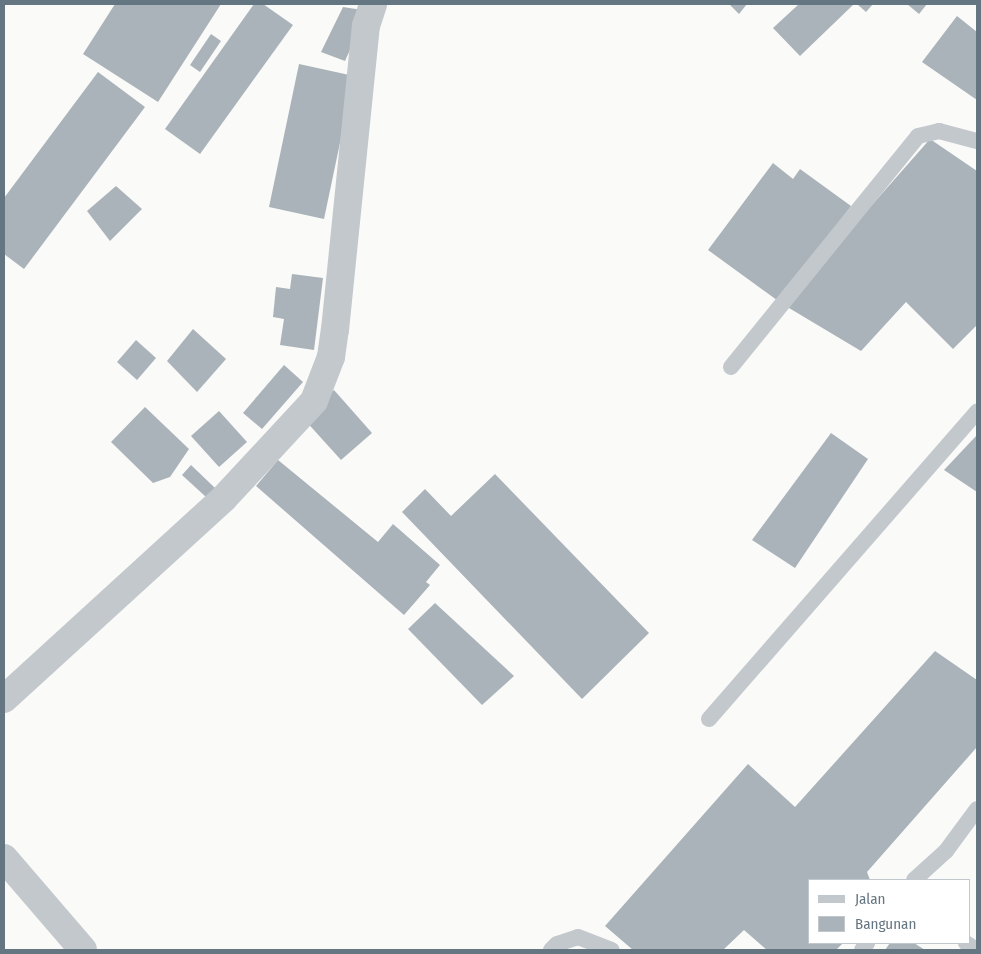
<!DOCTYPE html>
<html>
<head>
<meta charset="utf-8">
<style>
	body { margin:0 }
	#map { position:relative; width:981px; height:954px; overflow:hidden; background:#fafaf8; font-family:"Fira Sans Condensed",sans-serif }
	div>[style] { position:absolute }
	.building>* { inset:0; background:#aab3b9 }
	.lane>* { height:16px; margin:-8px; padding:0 8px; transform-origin:8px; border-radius:8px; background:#c3c8cc }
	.street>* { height:28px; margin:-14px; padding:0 14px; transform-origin:14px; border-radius:14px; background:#c3c8cc }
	span { translate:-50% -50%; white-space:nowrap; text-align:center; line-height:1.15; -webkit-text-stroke:5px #fff; paint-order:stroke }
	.frame { position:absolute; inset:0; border:5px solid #657683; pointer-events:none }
	.legend { position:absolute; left:808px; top:879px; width:162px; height:65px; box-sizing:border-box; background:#fff; border:1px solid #c1c8cd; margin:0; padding:6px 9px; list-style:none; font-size:15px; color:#657683 }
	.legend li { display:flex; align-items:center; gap:10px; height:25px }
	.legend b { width:25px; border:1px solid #c1c8cd }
</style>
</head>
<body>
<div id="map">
	<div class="building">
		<i style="clip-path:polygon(115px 4px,221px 4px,158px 102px,83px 54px)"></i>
		<i style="clip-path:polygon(254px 4px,263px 4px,293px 25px,200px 154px,165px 129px)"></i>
		<i style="clip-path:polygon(729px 4px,747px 4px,739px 14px)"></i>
		<i style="clip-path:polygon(799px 4px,854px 4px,800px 56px,773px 28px)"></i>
		<i style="clip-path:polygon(857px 4px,873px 4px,866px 12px)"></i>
		<i style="clip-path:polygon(907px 4px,927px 4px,919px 14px)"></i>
		<i style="clip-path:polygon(343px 7px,362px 10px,357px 34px,345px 61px,321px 52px)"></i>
		<i style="clip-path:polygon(957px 16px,977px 32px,977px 100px,922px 62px)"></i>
		<i style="clip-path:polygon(211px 34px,221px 41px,200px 72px,190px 65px)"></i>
		<i style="clip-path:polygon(299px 64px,354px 76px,324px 219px,269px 207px)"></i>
		<i style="clip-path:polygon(98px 72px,145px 107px,24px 269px,4px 254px,4px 198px)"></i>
		<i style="clip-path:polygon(930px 139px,977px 171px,977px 325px,953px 349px,906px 302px,861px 351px,784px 305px)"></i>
		<i style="clip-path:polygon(773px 163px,793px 179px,800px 169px,851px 206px,781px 303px,708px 250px)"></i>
		<i style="clip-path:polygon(116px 186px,142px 209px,110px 241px,87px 211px)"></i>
		<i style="clip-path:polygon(292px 274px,323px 278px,314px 350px,280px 345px,284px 319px,273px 317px,276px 287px,290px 289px)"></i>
		<i style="clip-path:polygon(193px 329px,226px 359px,197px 392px,167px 361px)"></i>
		<i style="clip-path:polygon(136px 340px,156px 358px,137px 380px,117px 362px)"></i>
		<i style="clip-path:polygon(284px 365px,303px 382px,262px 429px,243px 413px)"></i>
		<i style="clip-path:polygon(334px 390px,372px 433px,341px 460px,303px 418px)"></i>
		<i style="clip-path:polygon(145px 407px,189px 449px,170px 477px,153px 483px,111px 442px)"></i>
		<i style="clip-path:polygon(219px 411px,247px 442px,219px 467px,191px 436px)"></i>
		<i style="clip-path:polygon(831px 433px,868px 459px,795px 568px,752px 540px)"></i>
		<i style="clip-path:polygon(977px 435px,977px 492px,944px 470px)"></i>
		<i style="clip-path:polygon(278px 460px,378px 542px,393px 524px,440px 565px,426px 582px,430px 585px,404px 615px,256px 486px)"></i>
		<i style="clip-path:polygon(191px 465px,215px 488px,206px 497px,182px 475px)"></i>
		<i style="clip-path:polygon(495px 474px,649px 633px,582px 699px,402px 512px,425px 489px,451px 516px)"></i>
		<i style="clip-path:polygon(435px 603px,514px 676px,482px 705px,408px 629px)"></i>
		<i style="clip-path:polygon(935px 651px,977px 680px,977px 747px,867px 872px,870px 880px,810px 880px,810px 943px,843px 943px,836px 950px,767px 950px,744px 930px,723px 950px,633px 950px,605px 926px,748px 764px,795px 807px)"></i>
		<i style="clip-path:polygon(890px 943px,914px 943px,925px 950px,885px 950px)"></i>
	</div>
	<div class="lane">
		<i style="left:731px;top:367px;width:297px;rotate:-51deg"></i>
		<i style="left:918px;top:136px;width:22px;rotate:-13deg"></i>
		<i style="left:939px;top:131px;width:39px;rotate:15deg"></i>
		<i style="left:709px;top:719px;width:408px;rotate:-48.9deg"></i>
		<i style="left:914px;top:880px;width:43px;rotate:-42.2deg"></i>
		<i style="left:946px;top:851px;width:52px;rotate:-53.6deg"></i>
		<i style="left:966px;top:943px;width:12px;rotate:35deg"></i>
		<i style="left:551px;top:950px;width:8px;rotate:-45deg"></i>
		<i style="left:557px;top:944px;width:22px;rotate:-18deg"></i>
		<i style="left:578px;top:937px;width:36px;rotate:21deg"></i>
		<i style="left:862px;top:950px;width:9px;rotate:-54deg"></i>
	</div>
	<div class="street">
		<i style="left:4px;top:699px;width:298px;rotate:-42.4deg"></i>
		<i style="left:224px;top:498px;width:132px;rotate:-47.1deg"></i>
		<i style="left:314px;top:401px;width:47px;rotate:-68.9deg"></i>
		<i style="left:331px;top:357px;width:27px;rotate:-82deg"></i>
		<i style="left:335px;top:330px;width:306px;rotate:-84.2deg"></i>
		<i style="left:366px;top:26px;width:23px;rotate:-72deg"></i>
		<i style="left:4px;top:858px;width:121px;rotate:49.3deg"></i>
	</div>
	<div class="frame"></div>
	<ul class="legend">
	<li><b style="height:6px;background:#c3c8cc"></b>Jalan</li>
	<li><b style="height:14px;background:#aab3b9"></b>Bangunan</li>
	</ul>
</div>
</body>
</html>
